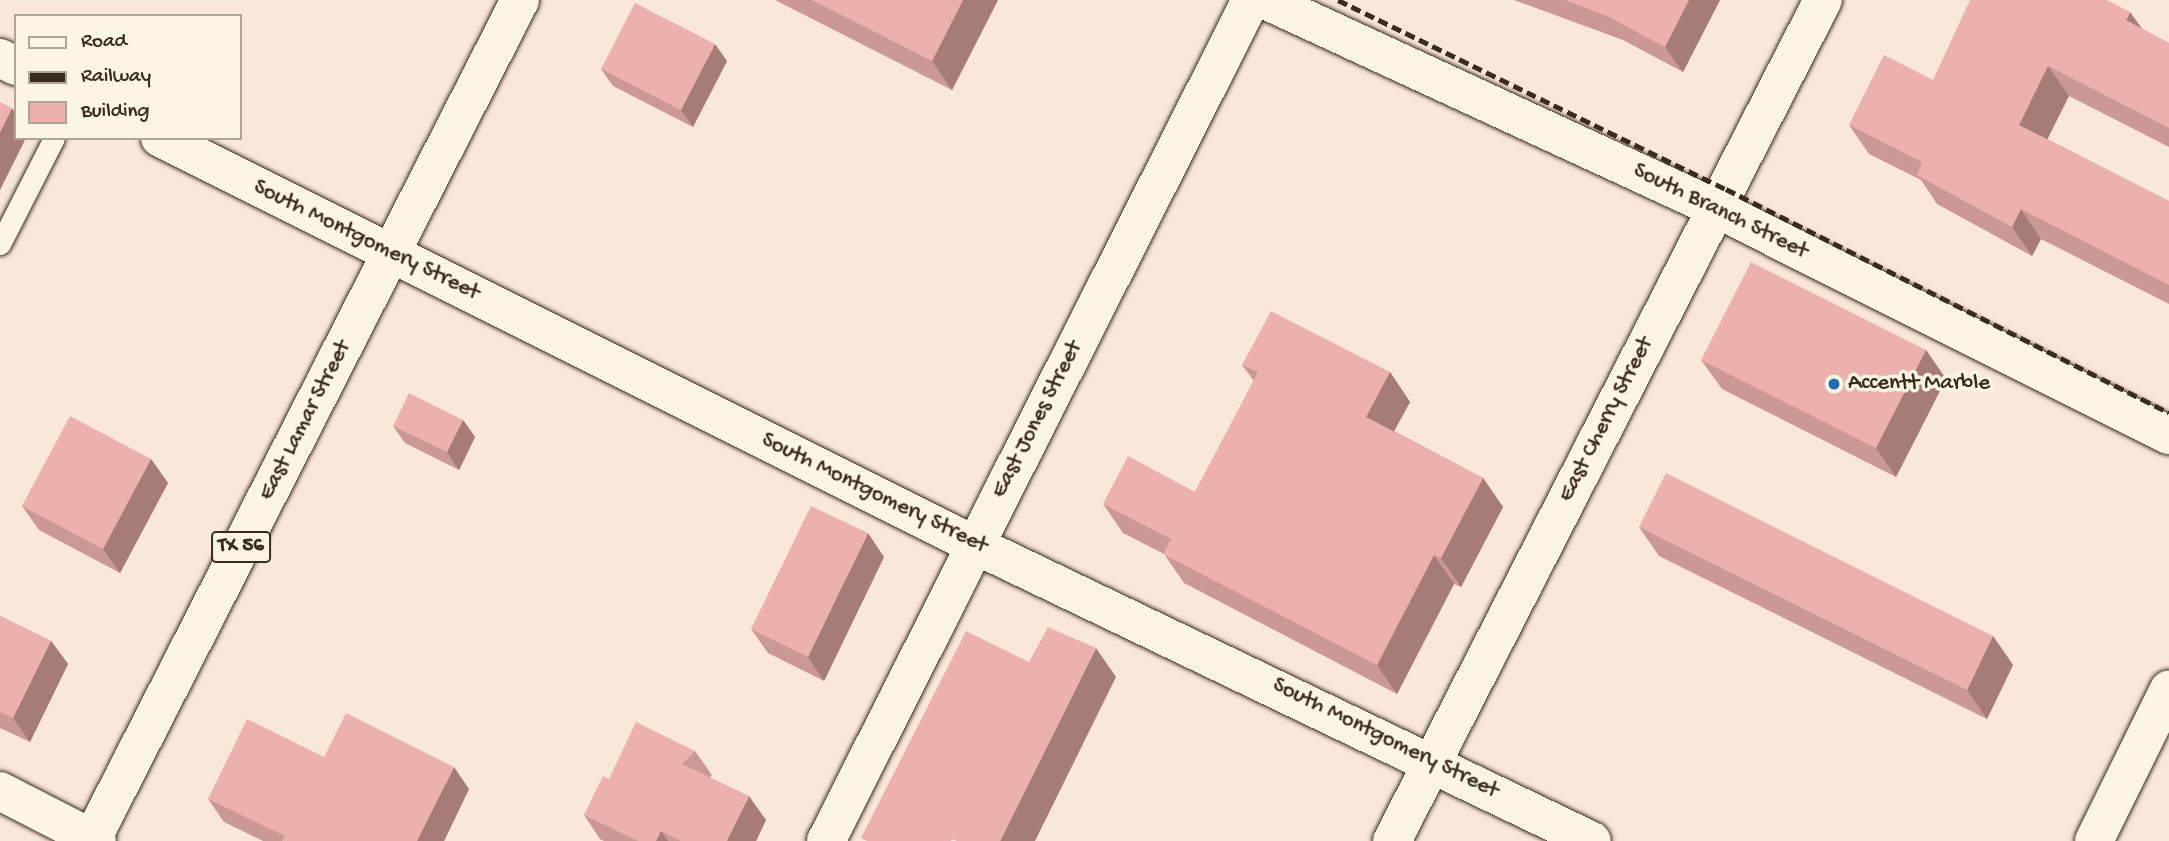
<!DOCTYPE html>
<html>
<head>
<meta charset="utf-8">
<style>
	body { margin:0 }
	#map { position:relative; width:2169px; height:841px; overflow:hidden; background:#f9e7da; font-family:"Gochi Hand",sans-serif }
	div>[style] { position:absolute }
	.roads { filter:drop-shadow(0 0 2px #3b2a1e) drop-shadow(0 0 2px #3b2a1e) }
	.lane>* { height:21px; margin:-10.5px; padding:0 10.5px; transform-origin:10.5px; border-radius:10.5px; background:#fcf5e5 }
	.street>* { height:38px; margin:-19px; padding:0 19px; transform-origin:19px; border-radius:19px; background:#fcf5e5 }
	.secondary>* { height:38px; margin:-19px; padding:0 19px; transform-origin:19px; border-radius:19px; background:#fcf5e5 }
	.primary>* { height:38px; margin:-19px; padding:0 19px; transform-origin:19px; border-radius:19px; background:#fcf5e5 }
	.rail>* { height:5px; margin-top:-2.5px; transform-origin:0; background:repeating-linear-gradient(90deg,#3b2a1e 0 10px,transparent 0 15px) }
	.wall>* { inset:0; background:#cc9895 }
	.shaded-wall>* { inset:0; background:#a67c79 }
	.building>* { inset:0; background:#edb1ad }
	.dots>* { width:19px; height:19px; translate:-50% -50%; box-sizing:border-box; border:4px solid #fcf5e5; border-radius:50% }
	span { translate:-50% -50%; white-space:nowrap; text-align:center; line-height:1.15; -webkit-text-stroke:7px #fcf5e5; paint-order:stroke }
	.shield-label span { padding:2px 5px; background:#fcf5e5; border:2px solid; border-radius:5px; -webkit-text-stroke-width:0 }
	.shield-label { font-size:21px; color:#3b2a1e; font-weight:700 }
	.street-label { font-size:23px; color:#3b2a1e }
	.poi-label { font-size:23px; color:#3b2a1e }
	.left { translate:0 -50%; text-align:left }
	.legend { position:absolute; left:14px; top:14px; width:228px; height:126px; box-sizing:border-box; background:#fcf5e5; border:2px solid #afa495; margin:0; padding:9px 12px; list-style:none; font-size:21px; color:#3b2a1e }
	.legend li { display:flex; align-items:center; gap:14px; height:35px }
	.legend b { width:35px; border:2px solid #afa495 }
</style>
</head>
<body>
<div id="map">
	<div class="roads">
		<div class="lane">
			<i style="left:0;top:244px;width:119px;rotate:-63deg"></i>
		</div>
		<div class="street">
			<i style="left:1265px;top:0;width:496px;rotate:24.8deg"></i>
			<i style="left:1715px;top:208px;width:508px;rotate:26.57deg"></i>
			<i style="left:0;top:58px;width:18px;rotate:27deg"></i>
			<i style="left:160px;top:138px;width:911px;rotate:26.54deg"></i>
			<i style="left:975px;top:545px;width:684px;rotate:25.63deg"></i>
			<i style="left:826px;top:841px;width:942px;rotate:-63.19deg"></i>
			<i style="left:1392px;top:841px;width:945px;rotate:-62.87deg"></i>
			<i style="left:2094px;top:841px;width:169px;rotate:-63.7deg"></i>
		</div>
		<div class="secondary">
			<i style="left:0;top:791px;width:109px;rotate:27.3deg"></i>
		</div>
		<div class="primary">
			<i style="left:91px;top:841px;width:944px;rotate:-62.97deg"></i>
		</div>
	</div>
	<div class="rail">
		<i style="left:1338px;top:0;width:432px;rotate:26deg"></i>
		<i style="left:1726px;top:189px;width:496px;rotate:26.8deg"></i>
	</div>
	<div class="wall">
		<i style="clip-path:polygon(775px 0,998px 0,952px 90px)"></i>
		<i style="clip-path:polygon(1514px 0,1720px 0,1683px 72px,1623px 40px)"></i>
		<i style="clip-path:polygon(2142px 29px,2169px 43px,2169px 147px,2069px 96px,2047px 139px,2169px 201px,2169px 304px,2041px 239px,2032px 256px,1937px 204px,1921px 180px,1869px 154px,1849px 125px,1933px 80px)"></i>
		<i style="clip-path:polygon(727px 61px,693px 127px,613px 86px,601px 69px)"></i>
		<i style="clip-path:polygon(1926px 350px,1946px 379px,1896px 477px,1722px 389px,1701px 360px)"></i>
		<i style="clip-path:polygon(1242px 365px,1390px 372px,1410px 402px,1394px 431px,1483px 478px,1503px 507px,1461px 587px,1454px 584px,1397px 694px,1184px 583px,1164px 554px,1123px 533px,1103px 504px,1195px 492px,1254px 381px)"></i>
		<i style="clip-path:polygon(463px 420px,475px 437px,459px 470px,405px 443px,393px 426px)"></i>
		<i style="clip-path:polygon(151px 459px,168px 483px,120px 573px,39px 530px,22px 506px)"></i>
		<i style="clip-path:polygon(1639px 527px,1993px 636px,2013px 665px,1987px 719px,1659px 556px)"></i>
		<i style="clip-path:polygon(884px 557px,824px 681px,768px 653px,751px 629px)"></i>
		<i style="clip-path:polygon(0 616px,51px 641px,68px 664px,30px 742px,0 728px)"></i>
		<i style="clip-path:polygon(695px 751px,712px 775px,710px 777px,766px 820px,756px 841px,604px 841px,600px 839px,584px 815px,609px 779px)"></i>
		<i style="clip-path:polygon(324px 757px,469px 789px,444px 841px,263px 841px,224px 822px,208px 799px)"></i>
	</div>
	<div class="shaded-wall">
		<i style="clip-path:polygon(963px 0,998px 0,952px 90px,932px 61px)"></i>
		<i style="clip-path:polygon(1689px 0,1720px 0,1683px 72px,1665px 47px)"></i>
		<i style="clip-path:polygon(2130px 12px,2151px 41px,2126px 20px)"></i>
		<i style="clip-path:polygon(715px 44px,727px 61px,693px 127px,681px 110px)"></i>
		<i style="clip-path:polygon(2048px 66px,2069px 96px,2040px 154px,2019px 125px)"></i>
		<i style="clip-path:polygon(12px 108px,16px 114px,16px 138px,26px 138px,0 190px,0 132px)"></i>
		<i style="clip-path:polygon(2021px 209px,2041px 239px,2032px 256px,2012px 227px)"></i>
		<i style="clip-path:polygon(1926px 350px,1946px 379px,1896px 477px,1876px 448px)"></i>
		<i style="clip-path:polygon(1390px 372px,1410px 402px,1386px 446px,1366px 417px)"></i>
		<i style="clip-path:polygon(463px 420px,475px 437px,459px 470px,447px 452px)"></i>
		<i style="clip-path:polygon(151px 459px,168px 483px,120px 573px,103px 549px)"></i>
		<i style="clip-path:polygon(1483px 478px,1503px 507px,1461px 587px,1441px 558px)"></i>
		<i style="clip-path:polygon(868px 533px,884px 557px,824px 681px,808px 657px)"></i>
		<i style="clip-path:polygon(1434px 555px,1454px 584px,1397px 694px,1377px 665px)"></i>
		<i style="clip-path:polygon(1993px 636px,2013px 665px,1987px 719px,1967px 690px)"></i>
		<i style="clip-path:polygon(51px 641px,68px 664px,30px 742px,13px 718px)"></i>
		<i style="clip-path:polygon(1096px 648px,1116px 677px,1035px 841px,1000px 841px)"></i>
		<i style="clip-path:polygon(454px 767px,469px 789px,444px 841px,417px 841px)"></i>
		<i style="clip-path:polygon(749px 796px,766px 820px,756px 841px,727px 841px)"></i>
		<i style="clip-path:polygon(661px 831px,668px 841px,656px 841px)"></i>
	</div>
	<div class="building">
		<i style="clip-path:polygon(812px 0,963px 0,932px 61px)"></i>
		<i style="clip-path:polygon(1565px 0,1689px 0,1665px 47px,1605px 15px)"></i>
		<i style="clip-path:polygon(1970px 0,2107px 0,2130px 12px,2126px 20px,2169px 43px,2169px 128px,2048px 66px,2019px 125px,2169px 201px,2169px 285px,2021px 209px,2012px 227px,1917px 175px,1922px 162px,1849px 125px,1884px 55px,1933px 80px)"></i>
		<i style="clip-path:polygon(635px 3px,715px 44px,681px 110px,601px 69px)"></i>
		<i style="clip-path:polygon(0 102px,12px 108px,0 132px)"></i>
		<i style="clip-path:polygon(1751px 262px,1926px 350px,1876px 448px,1701px 360px)"></i>
		<i style="clip-path:polygon(1271px 311px,1390px 372px,1366px 417px,1483px 478px,1441px 558px,1434px 555px,1377px 665px,1163px 554px,1171px 539px,1103px 504px,1128px 456px,1195px 492px,1258px 372px,1242px 365px)"></i>
		<i style="clip-path:polygon(409px 393px,463px 420px,447px 452px,393px 426px)"></i>
		<i style="clip-path:polygon(70px 416px,151px 459px,103px 549px,22px 506px)"></i>
		<i style="clip-path:polygon(1666px 473px,1993px 636px,1967px 690px,1639px 527px)"></i>
		<i style="clip-path:polygon(811px 506px,868px 533px,808px 657px,751px 629px)"></i>
		<i style="clip-path:polygon(0 616px,51px 641px,13px 718px,0 712px)"></i>
		<i style="clip-path:polygon(1048px 627px,1096px 648px,1000px 841px,957px 841px,952px 839px,951px 841px,867px 841px,861px 838px,966px 631px,1029px 662px)"></i>
		<i style="clip-path:polygon(346px 713px,454px 767px,417px 841px,282px 841px,285px 836px,208px 799px,247px 719px,324px 757px)"></i>
		<i style="clip-path:polygon(636px 722px,695px 751px,682px 764px,749px 796px,727px 841px,681px 841px,661px 831px,656px 841px,638px 841px,584px 815px,603px 776px,609px 779px)"></i>
	</div>
	<div class="dots">
		<i style="left:1834px;top:384px;background:#1f6fb2"></i>
	</div>
	<div class="shield-label">
		<span style="left:241px;top:547px">TX 56</span>
	</div>
	<div class="street-label">
		<span style="left:1720px;top:212px;rotate:26deg">South Branch Street</span>
		<span style="left:366px;top:241px;rotate:26deg">South Montgomery Street</span>
		<span style="left:1038px;top:420px;rotate:-63deg">East Jones Street</span>
		<span style="left:1607px;top:420px;rotate:-63deg">East Cherry Street</span>
		<span style="left:306px;top:421px;rotate:-63deg">East Lamar Street</span>
		<span style="left:874px;top:494px;rotate:26deg">South Montgomery Street</span>
		<span style="left:1385px;top:739px;rotate:26deg">South Montgomery Street</span>
	</div>
	<div class="poi-label">
		<span class="left" style="left:1848px;top:384px">Accentt Marble</span>
	</div>
	<ul class="legend">
	<li><b style="height:9px;background:#fcf5e5"></b>Road</li>
	<li><b style="height:9px;background:#3b2a1e"></b>Railway</li>
	<li><b style="height:19px;background:#edb1ad"></b>Building</li>
	</ul>
</div>
</body>
</html>
